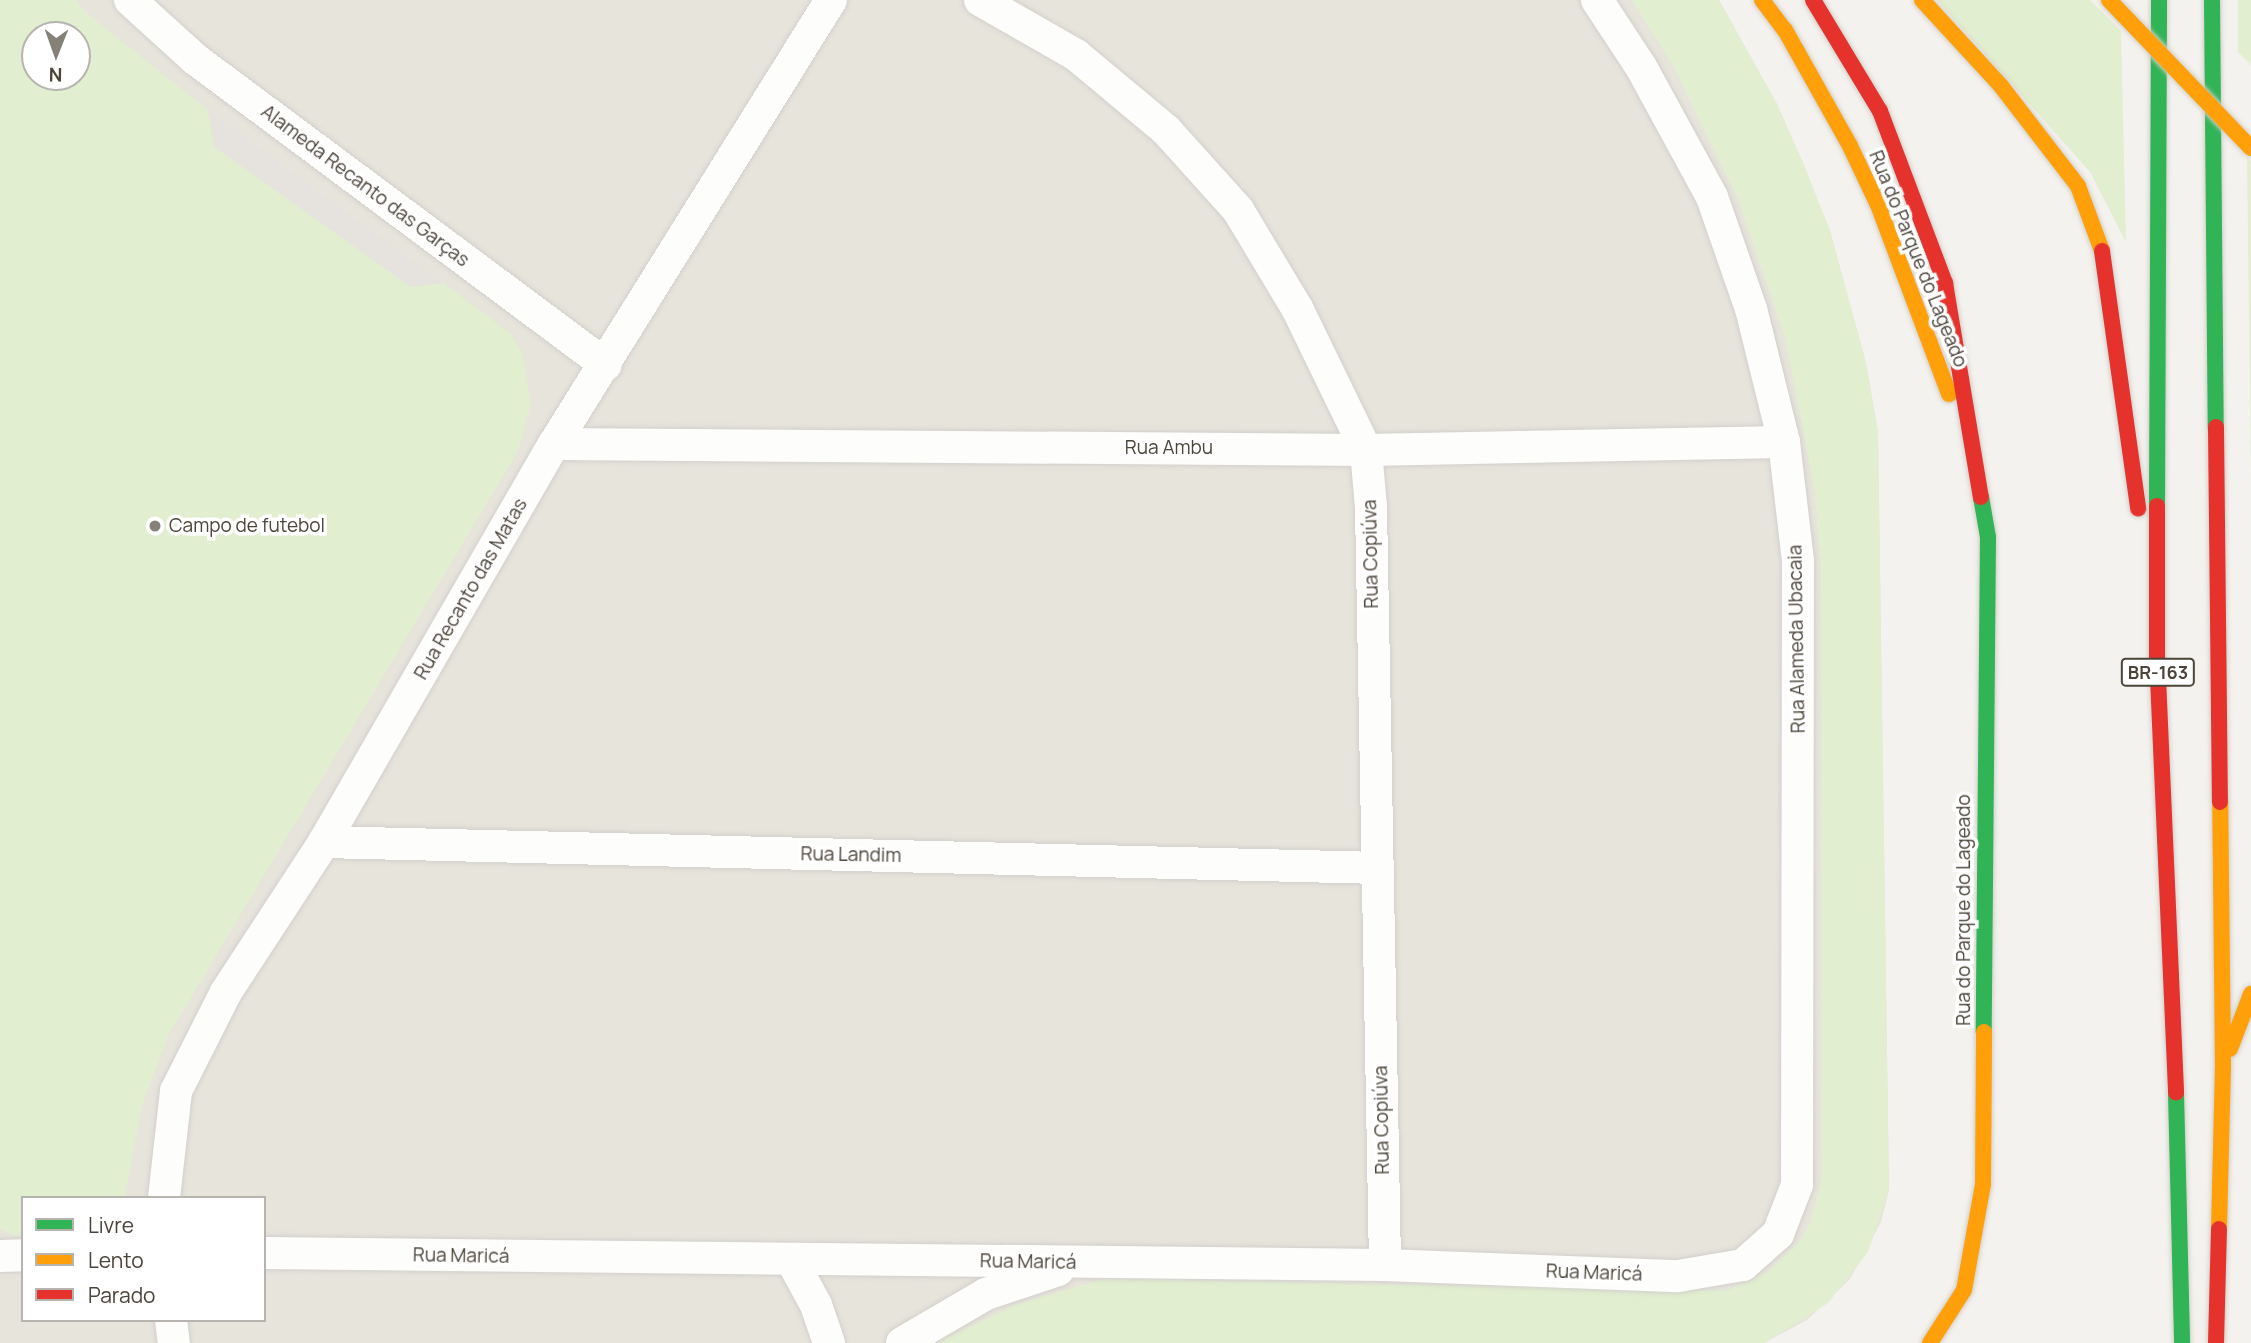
<!DOCTYPE html>
<html>
<head>
<meta charset="utf-8">
<style>
	body { margin:0 }
	#map { position:relative; width:2251px; height:1343px; overflow:hidden; background:#f4f2ee; font-family:Manrope,sans-serif }
	div>[style] { position:absolute }
	.residential>* { inset:0; background:#e7e4dc }
	.green>* { inset:0; background:#e1eecf }
	.parking>* { inset:0; background:#e6e3df }
	.roads { filter:drop-shadow(0 0 2px #d2d0cb) drop-shadow(0 0 2px #d2d0cb) }
	.street>* { height:32px; margin:-16px; padding:0 16px; transform-origin:16px; border-radius:16px; background:#fdfdfc }
	.fast>* { height:16px; margin:-8px; padding:0 8px; transform-origin:8px; border-radius:8px; background:#30b455 }
	.slow>* { height:16px; margin:-8px; padding:0 8px; transform-origin:8px; border-radius:8px; background:#ff9f0a }
	.jam>* { height:16px; margin:-8px; padding:0 8px; transform-origin:8px; border-radius:8px; background:#e5322d }
	.bridges { filter:drop-shadow(0 0 2px #d3cfc5) drop-shadow(0 0 2px #d3cfc5) }
	.slow-bridge>* { height:16px; margin:-8px; padding:0 8px; transform-origin:8px; border-radius:8px; background:#ff9f0a }
	.dots>* { width:19px; height:19px; translate:-50% -50%; box-sizing:border-box; border:4px solid #fff; border-radius:50% }
	span { translate:-50% -50%; white-space:nowrap; text-align:center; line-height:1.15; -webkit-text-stroke:7px #fff; paint-order:stroke }
	.shield-label span { padding:2px 5px; background:#fff; border:2px solid; border-radius:5px; -webkit-text-stroke-width:0 }
	.shield-label { font-size:18px; color:#4b4439; font-weight:700 }
	.street-label { font-size:19px; color:#4b4439 }
	.poi-label { font-size:19px; color:#4b4439 }
	.left { translate:0 -50%; text-align:left }
	.legend { position:absolute; left:21px; top:1196px; width:245px; height:126px; box-sizing:border-box; background:#fff; border:2px solid #b7b4b0; margin:0; padding:9px 12px; list-style:none; font-size:21px; color:#4b4439 }
	.legend li { display:flex; align-items:center; gap:14px; height:35px }
	.legend b { width:35px; border:2px solid #b7b4b0 }
	.north { position:absolute; left:21px; top:21px; width:70px; height:70px; box-sizing:border-box; background:#fff; border:2px solid #b7b4b0; border-radius:50%; rotate:181deg; font-size:19px; font-weight:700; line-height:28px; text-align:center; color:#4b4439 }
	.north::after { content:''; display:block; margin:auto; width:24px; height:32px; background:#868178; clip-path:polygon(50% 0,100% 100%,50% 72%,0 100%) }
</style>
</head>
<body>
<div id="map">
	<div class="residential">
		<i style="clip-path:polygon(evenodd,0 0,1719px 0,1777px 104px,1830px 231px,1866px 363px,1878px 432px,1889px 1190px,1881px 1222px,1850px 1279px,1807px 1320px,1764px 1343px,0 1343px,0 0,35px 35px,77px 35px,77px 77px,35px 77px,35px 35px,0 0,23px 1198px,264px 1198px,264px 1320px,23px 1320px,23px 1198px)"></i>
	</div>
	<div class="green">
		<i style="clip-path:polygon(evenodd,0 0,76px 0,86px 13px,208px 110px,214px 147px,411px 287px,443px 283px,511px 334px,523px 355px,531px 404px,518px 451px,168px 1036px,141px 1109px,125px 1198px,23px 1198px,23px 1239px,0 1228px,0 0,35px 35px,77px 35px,77px 77px,35px 77px,35px 35px)"></i>
		<i style="clip-path:polygon(1632px 0,1719px 0,1777px 104px,1805px 167px,1830px 231px,1866px 363px,1878px 432px,1889px 1190px,1868px 1252px,1828px 1303px,1764px 1343px,937px 1343px,1014px 1305px,1104px 1279px,1726px 1291px,1766px 1273px,1799px 1242px,1811px 1222px,1822px 1177px,1821px 570px,1815px 493px,1786px 341px,1738px 199px,1675px 69px)"></i>
		<i style="clip-path:polygon(1937px 0,2090px 0,2121px 31px,2126px 242px,2090px 172px)"></i>
		<i style="clip-path:polygon(2238px 0,2251px 0,2251px 65px,2238px 52px)"></i>
		<i style="clip-path:polygon(2247px 157px,2251px 161px,2251px 481px)"></i>
	</div>
	<div class="parking">
		<i style="clip-path:polygon(208px 110px,443px 283px,411px 287px,214px 146px)"></i>
	</div>
	<div class="roads">
		<div class="street">
			<i style="left:130px;top:0;width:88px;rotate:42.2deg"></i>
			<i style="left:195px;top:59px;width:512px;rotate:36.67deg"></i>
			<i style="left:980px;top:0;width:111px;rotate:29.8deg"></i>
			<i style="left:1076px;top:55px;width:117px;rotate:39.8deg"></i>
			<i style="left:1166px;top:130px;width:108px;rotate:48deg"></i>
			<i style="left:1238px;top:210px;width:114px;rotate:59deg"></i>
			<i style="left:1297px;top:308px;width:158px;rotate:64.1deg"></i>
			<i style="left:1366px;top:450px;width:57px;rotate:85deg"></i>
			<i style="left:1371px;top:507px;width:758px;rotate:88.94deg"></i>
			<i style="left:554px;top:444px;width:812px;rotate:0.42deg"></i>
			<i style="left:1366px;top:450px;width:418px;rotate:-1.1deg"></i>
			<i style="left:324px;top:842px;width:1053px;rotate:1.41deg"></i>
			<i style="left:164px;top:1198px;width:108px;rotate:-83.6deg"></i>
			<i style="left:176px;top:1091px;width:111px;rotate:-63.2deg"></i>
			<i style="left:226px;top:992px;width:179px;rotate:-56.8deg"></i>
			<i style="left:324px;top:842px;width:460px;rotate:-60deg"></i>
			<i style="left:554px;top:444px;width:523px;rotate:-58.04deg"></i>
			<i style="left:264px;top:1253px;width:1121px;rotate:0.61deg"></i>
			<i style="left:1385px;top:1265px;width:293px;rotate:2.2deg"></i>
			<i style="left:1678px;top:1276px;width:66px;rotate:-9.6deg"></i>
			<i style="left:1743px;top:1265px;width:47px;rotate:-41.5deg"></i>
			<i style="left:1778px;top:1234px;width:53px;rotate:-68.8deg"></i>
			<i style="left:1797px;top:1185px;width:624px;rotate:-89.91deg"></i>
			<i style="left:1798px;top:561px;width:120px;rotate:-96.7deg"></i>
			<i style="left:1784px;top:442px;width:137px;rotate:-103.9deg"></i>
			<i style="left:1751px;top:309px;width:119px;rotate:-109.2deg"></i>
			<i style="left:1712px;top:197px;width:148px;rotate:-118.6deg"></i>
			<i style="left:1641px;top:67px;width:80px;rotate:-123.3deg"></i>
			<i style="left:0;top:1256px;width:23px;rotate:-2deg"></i>
			<i style="left:791px;top:1259px;width:52px;rotate:61.5deg"></i>
			<i style="left:816px;top:1305px;width:40px;rotate:71.1deg"></i>
			<i style="left:171px;top:1320px;width:23px;rotate:83deg"></i>
			<i style="left:902px;top:1343px;width:97px;rotate:-30.3deg"></i>
			<i style="left:986px;top:1294px;width:76px;rotate:-18.4deg"></i>
		</div>
		<div class="fast">
			<i style="left:2212px;top:0;width:427px;rotate:89.5deg"></i>
			<i style="left:1981px;top:497px;width:41px;rotate:80.1deg"></i>
			<i style="left:1988px;top:537px;width:495px;rotate:90.5deg"></i>
			<i style="left:2157px;top:506px;width:506px;rotate:-89.77deg"></i>
			<i style="left:2176px;top:1093px;width:250px;rotate:88.6deg"></i>
		</div>
		<div class="slow">
			<i style="left:1762px;top:0;width:38px;rotate:53deg"></i>
			<i style="left:1785px;top:30px;width:133px;rotate:60.7deg"></i>
			<i style="left:1850px;top:146px;width:65px;rotate:64.6deg"></i>
			<i style="left:1878px;top:205px;width:202px;rotate:69.4deg"></i>
			<i style="left:1922px;top:0;width:117px;rotate:47.4deg"></i>
			<i style="left:2001px;top:86px;width:126px;rotate:52.4deg"></i>
			<i style="left:2078px;top:186px;width:69px;rotate:69.7deg"></i>
			<i style="left:2230px;top:1049px;width:59px;rotate:-69.1deg"></i>
			<i style="left:2219px;top:1229px;width:162px;rotate:-88.6deg"></i>
			<i style="left:2223px;top:1067px;width:265px;rotate:-90.6deg"></i>
			<i style="left:1930px;top:1343px;width:63px;rotate:-57.3deg"></i>
			<i style="left:1964px;top:1290px;width:108px;rotate:-79.8deg"></i>
			<i style="left:1983px;top:1184px;width:152px;rotate:-89.6deg"></i>
		</div>
		<div class="jam">
			<i style="left:1813px;top:0;width:130px;rotate:58.9deg"></i>
			<i style="left:1880px;top:111px;width:184px;rotate:69.3deg"></i>
			<i style="left:1945px;top:283px;width:217px;rotate:80.5deg"></i>
			<i style="left:2102px;top:251px;width:260px;rotate:82deg"></i>
			<i style="left:2216px;top:427px;width:375px;rotate:89.4deg"></i>
			<i style="left:2157px;top:506px;width:149px;rotate:90deg"></i>
			<i style="left:2157px;top:655px;width:438px;rotate:87.5deg"></i>
			<i style="left:2216px;top:1343px;width:114px;rotate:-88.5deg"></i>
		</div>
	</div>
	<div class="bridges">
		<div class="slow-bridge">
			<i style="left:2109px;top:0;width:205px;rotate:46.2deg"></i>
		</div>
	</div>
	<div class="dots">
		<i style="left:155px;top:526px;background:#868178"></i>
	</div>
	<div class="shield-label">
		<span style="left:2158px;top:672px">BR-163</span>
	</div>
	<div class="street-label">
		<span style="left:365px;top:186px;rotate:37deg">Alameda Recanto das Garças</span>
		<span style="left:1918px;top:259px;rotate:68deg">Rua do Parque do Lageado</span>
		<span style="left:1169px;top:448px">Rua Ambu</span>
		<span style="left:1371px;top:554px;rotate:-91deg">Rua Copiúva</span>
		<span style="left:471px;top:589px;rotate:-60deg">Rua Recanto das Matas</span>
		<span style="left:1797px;top:639px;rotate:-91deg">Rua Alameda Ubacaia</span>
		<span style="left:851px;top:855px;rotate:1deg">Rua Landim</span>
		<span style="left:1964px;top:910px;rotate:-90deg">Rua do Parque do Lageado</span>
		<span style="left:1382px;top:1120px;rotate:-91deg">Rua Copiúva</span>
		<span style="left:461px;top:1256px;rotate:1deg">Rua Maricá</span>
		<span style="left:1028px;top:1262px;rotate:1deg">Rua Maricá</span>
		<span style="left:1594px;top:1273px;rotate:2deg">Rua Maricá</span>
	</div>
	<div class="poi-label">
		<span class="left" style="left:169px;top:526px">Campo de futebol</span>
	</div>
	<ul class="legend">
	<li><b style="height:9px;background:#30b455"></b>Livre</li>
	<li><b style="height:9px;background:#ff9f0a"></b>Lento</li>
	<li><b style="height:9px;background:#e5322d"></b>Parado</li>
	</ul>
	<div class="north">N</div>
</div>
</body>
</html>
